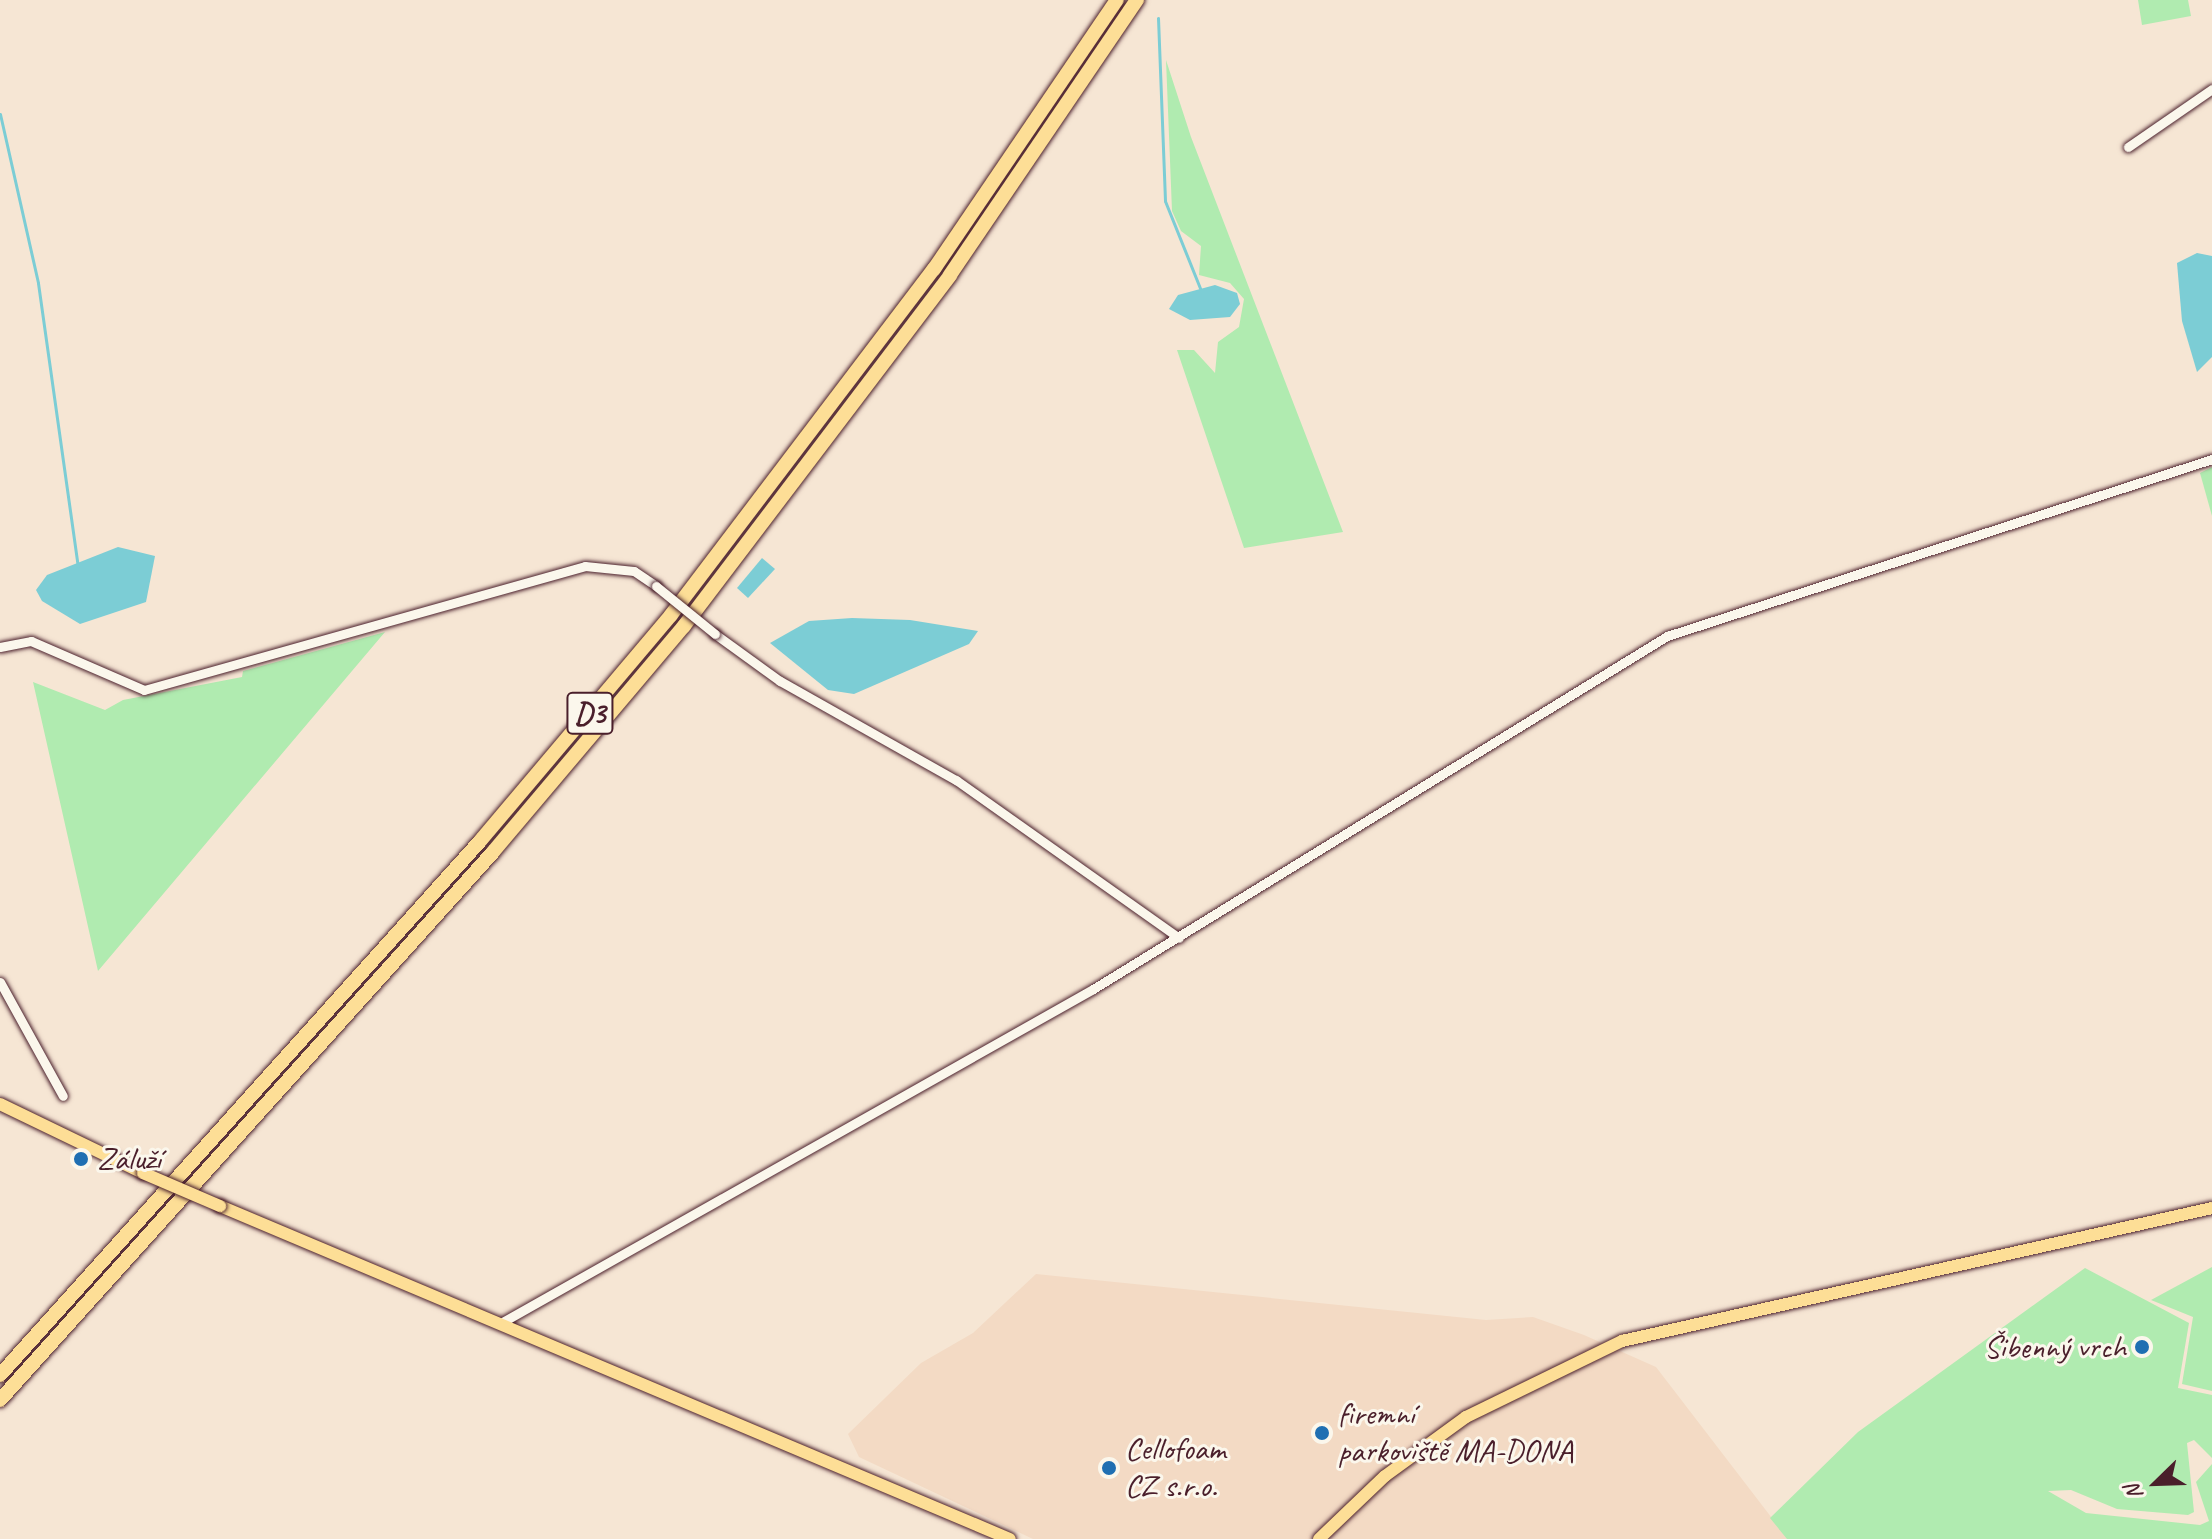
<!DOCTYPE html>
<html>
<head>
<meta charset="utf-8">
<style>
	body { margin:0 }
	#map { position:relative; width:2212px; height:1539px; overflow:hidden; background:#f6e6d4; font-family:Caveat,sans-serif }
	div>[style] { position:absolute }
	.built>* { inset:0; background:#f3dac4 }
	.green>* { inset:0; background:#b0ebb0 }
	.water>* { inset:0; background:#7ccdd5 }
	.stream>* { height:3px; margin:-1.5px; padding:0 1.5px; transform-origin:1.5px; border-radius:1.5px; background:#7ccdd5 }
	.roads { filter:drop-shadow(0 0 2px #4a1f2b) drop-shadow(0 0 2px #4a1f2b) }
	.minor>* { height:9px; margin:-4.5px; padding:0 4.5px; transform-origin:4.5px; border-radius:4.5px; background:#fbf7ec }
	.major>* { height:12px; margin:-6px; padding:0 6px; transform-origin:6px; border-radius:6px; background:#fdde96 }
	.highway>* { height:14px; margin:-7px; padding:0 7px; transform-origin:7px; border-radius:7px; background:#fdde96 }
	.bridges { filter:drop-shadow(0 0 2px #4a1f2b) drop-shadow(0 0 2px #4a1f2b) }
	.minor-bridge>* { height:9px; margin:-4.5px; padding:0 4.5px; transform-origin:4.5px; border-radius:4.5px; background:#fbf7ec }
	.major-bridge>* { height:12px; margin:-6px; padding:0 6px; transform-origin:6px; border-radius:6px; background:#fdde96 }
	.dots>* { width:22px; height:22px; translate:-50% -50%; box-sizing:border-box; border:4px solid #fbf7ec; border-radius:50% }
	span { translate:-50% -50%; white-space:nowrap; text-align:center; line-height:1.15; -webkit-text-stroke:6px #fbf7ec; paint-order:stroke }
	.shield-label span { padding:2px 6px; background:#fbf7ec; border:2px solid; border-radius:6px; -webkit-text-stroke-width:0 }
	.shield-label { font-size:30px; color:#4a1f2b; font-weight:700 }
	.poi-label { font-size:32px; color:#4a1f2b }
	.left { translate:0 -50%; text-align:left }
	.right { translate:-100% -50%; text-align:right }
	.north { position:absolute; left:2116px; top:1443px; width:80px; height:80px; -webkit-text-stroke:6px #fbf7ec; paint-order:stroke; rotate:247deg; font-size:22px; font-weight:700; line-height:32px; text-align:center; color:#4a1f2b }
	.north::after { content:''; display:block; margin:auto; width:28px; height:36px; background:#4a1f2b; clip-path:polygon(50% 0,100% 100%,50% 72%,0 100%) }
</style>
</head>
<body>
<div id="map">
	<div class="built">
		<i style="clip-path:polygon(1036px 1274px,1486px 1320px,1533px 1317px,1584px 1335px,1656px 1367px,1788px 1539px,1033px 1539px,859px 1457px,848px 1434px,921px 1363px,973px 1333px)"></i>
	</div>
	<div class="green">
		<i style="clip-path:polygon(2138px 0,2188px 0,2191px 16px,2142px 25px)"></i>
		<i style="clip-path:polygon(1166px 60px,1191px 137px,1343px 532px,1244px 548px,1177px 350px,1194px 350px,1215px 373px,1218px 342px,1239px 327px,1244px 299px,1230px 283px,1199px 275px,1201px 246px,1181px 231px,1172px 211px)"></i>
		<i style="clip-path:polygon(2212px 467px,2212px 516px,2200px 473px)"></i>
		<i style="clip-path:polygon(385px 632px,98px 971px,33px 682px,105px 710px,123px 700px,242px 677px,243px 671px)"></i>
		<i style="clip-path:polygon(2212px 1267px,2212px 1391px,2182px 1384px,2193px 1317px,2151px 1300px)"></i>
		<i style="clip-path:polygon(2085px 1268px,2189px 1323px,2178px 1388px,2212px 1395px,2212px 1458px,2194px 1440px,2187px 1443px,2194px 1512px,2188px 1515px,2117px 1509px,2071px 1490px,2048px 1491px,2086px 1513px,2200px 1525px,2209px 1521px,2196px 1482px,2212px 1464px,2212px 1539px,1787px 1539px,1770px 1518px,1858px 1432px)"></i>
	</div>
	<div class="water">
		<i style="clip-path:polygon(2197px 253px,2212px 256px,2212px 357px,2197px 372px,2182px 321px,2177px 263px)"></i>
		<i style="clip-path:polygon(1215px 285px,1237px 293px,1240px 304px,1230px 317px,1190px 320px,1169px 309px,1178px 295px)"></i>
		<i style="clip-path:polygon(118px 547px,155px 556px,146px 602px,80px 624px,42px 601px,36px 590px,47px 575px)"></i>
		<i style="clip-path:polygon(762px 558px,775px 569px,748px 598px,737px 588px)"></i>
		<i style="clip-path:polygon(852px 618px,910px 620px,978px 631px,969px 644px,854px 694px,828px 690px,770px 643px,809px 621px)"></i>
	</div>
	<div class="stream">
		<i style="left:1158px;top:18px;width:183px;rotate:87.8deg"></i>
		<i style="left:1165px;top:201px;width:94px;rotate:68.1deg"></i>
		<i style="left:0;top:114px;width:173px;rotate:77.3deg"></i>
		<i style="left:38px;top:283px;width:286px;rotate:82deg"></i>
	</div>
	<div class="roads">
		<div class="minor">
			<i style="left:2128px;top:147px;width:102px;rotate:-34.6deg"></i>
			<i style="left:715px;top:634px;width:80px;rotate:35.9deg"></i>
			<i style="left:780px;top:681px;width:202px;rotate:29.4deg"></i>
			<i style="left:956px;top:780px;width:273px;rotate:35.3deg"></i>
			<i style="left:0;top:647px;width:32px;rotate:-11deg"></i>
			<i style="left:31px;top:641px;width:123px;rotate:23.4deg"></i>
			<i style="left:144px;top:690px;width:458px;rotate:-15.7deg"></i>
			<i style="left:585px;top:566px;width:49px;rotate:5.8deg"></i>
			<i style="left:634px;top:571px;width:27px;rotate:34deg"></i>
			<i style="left:0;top:982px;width:130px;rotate:61.1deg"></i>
			<i style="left:499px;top:1324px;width:682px;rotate:-29.42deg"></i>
			<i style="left:1093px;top:989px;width:674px;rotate:-31.59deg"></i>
			<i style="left:1667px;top:636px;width:573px;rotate:-17.99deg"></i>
		</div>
		<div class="major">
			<i style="left:0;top:1104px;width:159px;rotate:25.8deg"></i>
			<i style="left:220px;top:1206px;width:857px;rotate:22.86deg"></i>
			<i style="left:1319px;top:1539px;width:91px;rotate:-43.7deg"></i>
			<i style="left:1385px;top:1476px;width:100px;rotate:-36.1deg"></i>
			<i style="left:1466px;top:1417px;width:174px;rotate:-26deg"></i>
			<i style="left:1622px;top:1341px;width:605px;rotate:-12.7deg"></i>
		</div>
		<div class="highway">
			<i style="left:0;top:1375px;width:719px;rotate:-48.04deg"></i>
			<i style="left:481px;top:840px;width:294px;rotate:-49.8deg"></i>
			<i style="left:671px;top:615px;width:435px;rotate:-52.8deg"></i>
			<i style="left:934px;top:269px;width:325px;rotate:-55.8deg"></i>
			<i style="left:0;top:1400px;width:737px;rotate:-48.02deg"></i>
			<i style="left:493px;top:852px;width:296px;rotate:-49.8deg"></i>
			<i style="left:684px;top:626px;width:440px;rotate:-52.8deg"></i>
			<i style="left:950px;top:275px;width:333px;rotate:-55.8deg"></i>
		</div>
	</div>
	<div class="bridges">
		<div class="minor-bridge">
			<i style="left:656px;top:586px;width:76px;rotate:39.1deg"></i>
		</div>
		<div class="major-bridge">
			<i style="left:143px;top:1173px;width:84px;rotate:23.2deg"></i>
		</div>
	</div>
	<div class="dots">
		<i style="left:81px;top:1159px;background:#1f6fb2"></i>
		<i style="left:2142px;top:1347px;background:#1f6fb2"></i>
		<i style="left:1322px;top:1433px;background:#1f6fb2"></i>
		<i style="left:1109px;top:1468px;background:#1f6fb2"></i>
	</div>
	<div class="shield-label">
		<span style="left:590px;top:713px">D3</span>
	</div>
	<div class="poi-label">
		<span class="left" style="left:97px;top:1159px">Záluží</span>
		<span class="right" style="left:2126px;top:1347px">Šibenný vrch</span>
		<span class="left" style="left:1338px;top:1433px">firemní<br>parkoviště MA-DONA</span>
		<span class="left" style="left:1125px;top:1468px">Cellofoam<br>CZ s.r.o.</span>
	</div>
	<div class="north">N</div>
</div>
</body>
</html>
